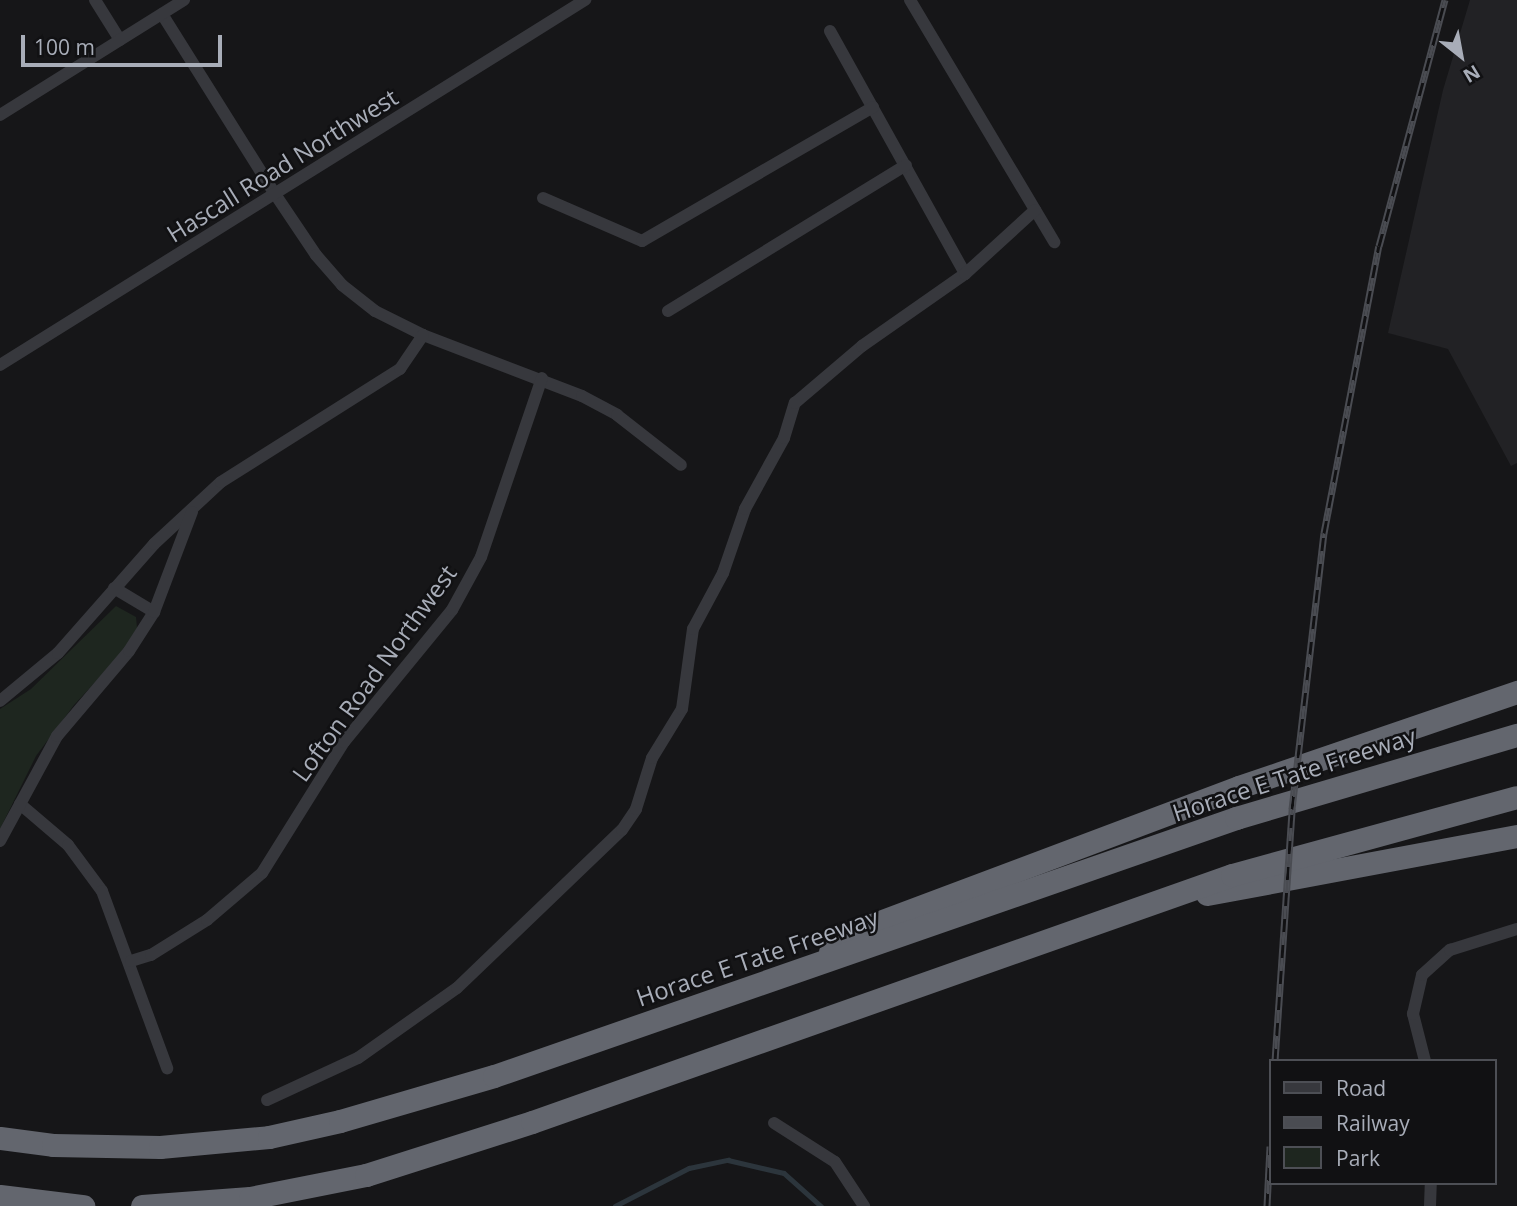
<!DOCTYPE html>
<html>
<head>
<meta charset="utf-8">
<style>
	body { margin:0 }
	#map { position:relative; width:1517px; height:1206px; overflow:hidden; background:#161618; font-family:"Open Sans",sans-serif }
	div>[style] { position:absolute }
	.built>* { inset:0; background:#222225 }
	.green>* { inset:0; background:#1e261f }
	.stream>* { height:4.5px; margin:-2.25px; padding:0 2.25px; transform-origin:2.25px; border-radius:2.25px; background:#2c353c }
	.minor>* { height:12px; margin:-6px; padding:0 6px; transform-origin:6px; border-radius:6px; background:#37383d }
	.motorway>* { height:23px; margin:-11.5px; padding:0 11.5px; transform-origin:11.5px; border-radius:11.5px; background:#63666e }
	.rail>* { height:7px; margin-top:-3.5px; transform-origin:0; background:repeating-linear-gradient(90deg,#111113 0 13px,#4a4c52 0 26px); box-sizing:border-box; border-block:2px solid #4a4c52 }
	span { translate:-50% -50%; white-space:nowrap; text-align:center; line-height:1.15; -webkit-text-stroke:5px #111113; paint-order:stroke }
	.street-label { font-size:24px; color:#a8adb8 }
	.legend { position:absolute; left:1269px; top:1059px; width:228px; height:126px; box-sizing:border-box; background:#111113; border:2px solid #4d4f55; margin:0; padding:9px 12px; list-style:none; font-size:21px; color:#a8adb8 }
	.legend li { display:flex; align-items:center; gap:14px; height:35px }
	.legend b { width:35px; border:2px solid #4d4f55 }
	.north { position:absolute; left:1426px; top:21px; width:70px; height:70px; -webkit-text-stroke:5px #111113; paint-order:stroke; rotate:149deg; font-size:19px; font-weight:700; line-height:28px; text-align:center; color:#a8adb8 }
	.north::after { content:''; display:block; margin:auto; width:24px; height:32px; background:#a8adb8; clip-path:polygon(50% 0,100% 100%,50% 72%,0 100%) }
	.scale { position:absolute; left:21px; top:35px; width:201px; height:32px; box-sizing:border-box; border:4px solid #a8adb8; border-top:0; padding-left:9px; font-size:21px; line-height:24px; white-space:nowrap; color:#a8adb8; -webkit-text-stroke:5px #111113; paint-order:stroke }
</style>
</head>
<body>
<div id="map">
	<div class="built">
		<i style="clip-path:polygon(1470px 0,1517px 0,1517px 463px,1511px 466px,1448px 349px,1388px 333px,1443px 90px)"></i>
	</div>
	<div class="green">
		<i style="clip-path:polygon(116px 606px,136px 617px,137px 628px,123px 652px,74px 705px,36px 756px,0 829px,0 709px,31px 689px)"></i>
	</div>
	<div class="stream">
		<i style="left:615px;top:1206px;width:83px;rotate:-27.2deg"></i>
		<i style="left:689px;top:1168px;width:40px;rotate:-12deg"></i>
		<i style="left:728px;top:1160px;width:57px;rotate:13.1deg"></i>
		<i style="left:784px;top:1173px;width:50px;rotate:41.7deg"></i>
	</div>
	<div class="minor">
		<i style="left:95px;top:0;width:47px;rotate:58deg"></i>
		<i style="left:910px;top:0;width:282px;rotate:59.2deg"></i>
		<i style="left:162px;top:14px;width:213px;rotate:57.9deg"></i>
		<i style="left:275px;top:194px;width:73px;rotate:56.1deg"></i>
		<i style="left:316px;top:255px;width:40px;rotate:49deg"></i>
		<i style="left:342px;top:285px;width:42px;rotate:38.2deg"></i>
		<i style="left:375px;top:311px;width:54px;rotate:26.6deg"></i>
		<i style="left:423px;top:335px;width:170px;rotate:21deg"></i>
		<i style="left:582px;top:396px;width:40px;rotate:28deg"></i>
		<i style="left:617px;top:415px;width:81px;rotate:38deg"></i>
		<i style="left:830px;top:31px;width:278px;rotate:60.9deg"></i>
		<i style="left:0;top:115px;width:217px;rotate:-32deg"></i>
		<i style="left:543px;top:198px;width:108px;rotate:23.5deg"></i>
		<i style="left:642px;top:241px;width:267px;rotate:-30.1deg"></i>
		<i style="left:668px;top:311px;width:279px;rotate:-31.5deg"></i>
		<i style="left:0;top:365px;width:690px;rotate:-31.96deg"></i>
		<i style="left:114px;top:588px;width:47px;rotate:31deg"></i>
		<i style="left:0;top:701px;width:75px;rotate:-39.6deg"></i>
		<i style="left:58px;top:653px;width:145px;rotate:-48.6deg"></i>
		<i style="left:154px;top:544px;width:91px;rotate:-42.8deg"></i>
		<i style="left:221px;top:482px;width:212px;rotate:-32.3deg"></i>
		<i style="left:400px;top:369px;width:41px;rotate:-55.9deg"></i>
		<i style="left:20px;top:804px;width:63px;rotate:40.5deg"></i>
		<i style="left:68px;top:845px;width:57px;rotate:53.5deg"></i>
		<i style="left:102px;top:891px;width:189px;rotate:69.8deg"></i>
		<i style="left:0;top:841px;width:119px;rotate:-61.5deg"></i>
		<i style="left:57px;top:736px;width:111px;rotate:-49.7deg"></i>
		<i style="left:129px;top:651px;width:46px;rotate:-57.3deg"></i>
		<i style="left:154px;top:612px;width:107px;rotate:-69.2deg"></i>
		<i style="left:131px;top:961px;width:21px;rotate:-17deg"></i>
		<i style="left:151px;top:955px;width:66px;rotate:-32deg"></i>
		<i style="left:207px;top:920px;width:72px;rotate:-40.5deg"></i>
		<i style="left:262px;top:873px;width:155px;rotate:-58deg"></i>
		<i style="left:344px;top:742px;width:171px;rotate:-50.7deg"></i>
		<i style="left:452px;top:610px;width:60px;rotate:-61.3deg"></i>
		<i style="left:481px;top:557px;width:189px;rotate:-71.2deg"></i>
		<i style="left:1425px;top:1061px;width:49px;rotate:-104.3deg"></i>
		<i style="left:1413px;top:1014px;width:40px;rotate:-77deg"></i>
		<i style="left:1422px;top:975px;width:38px;rotate:-42deg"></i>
		<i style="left:1450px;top:950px;width:70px;rotate:-17.4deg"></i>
		<i style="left:267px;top:1100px;width:100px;rotate:-24.8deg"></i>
		<i style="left:358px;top:1058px;width:121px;rotate:-35.3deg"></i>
		<i style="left:457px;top:988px;width:228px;rotate:-43.8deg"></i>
		<i style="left:622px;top:830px;width:25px;rotate:-56deg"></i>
		<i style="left:636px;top:809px;width:53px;rotate:-72.6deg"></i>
		<i style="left:652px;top:758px;width:57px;rotate:-58.5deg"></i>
		<i style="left:682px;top:709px;width:81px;rotate:-82.2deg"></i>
		<i style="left:693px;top:629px;width:64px;rotate:-61.8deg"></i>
		<i style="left:723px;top:573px;width:68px;rotate:-71deg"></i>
		<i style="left:745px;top:509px;width:81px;rotate:-61.2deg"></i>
		<i style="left:784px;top:438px;width:37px;rotate:-73deg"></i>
		<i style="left:795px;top:403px;width:88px;rotate:-40.4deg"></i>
		<i style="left:862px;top:346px;width:126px;rotate:-35deg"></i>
		<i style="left:965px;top:274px;width:95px;rotate:-42.4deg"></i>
		<i style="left:774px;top:1123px;width:72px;rotate:32.6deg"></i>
		<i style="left:835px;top:1162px;width:53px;rotate:56.6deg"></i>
		<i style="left:1430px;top:1206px;width:23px;rotate:-88deg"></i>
	</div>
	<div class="motorway">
		<i style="left:1207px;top:894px;width:315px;rotate:-10.6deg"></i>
		<i style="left:830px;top:952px;width:47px;rotate:-33.7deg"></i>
		<i style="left:869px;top:926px;width:395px;rotate:-20.6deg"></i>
		<i style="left:1239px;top:787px;width:294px;rotate:-18.9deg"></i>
		<i style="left:0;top:1138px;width:53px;rotate:7.5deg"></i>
		<i style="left:53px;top:1145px;width:107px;rotate:1.1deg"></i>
		<i style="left:160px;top:1147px;width:109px;rotate:-5.2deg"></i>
		<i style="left:269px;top:1137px;width:73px;rotate:-12.7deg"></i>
		<i style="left:340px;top:1121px;width:160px;rotate:-16.3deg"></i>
		<i style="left:494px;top:1076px;width:786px;rotate:-19.17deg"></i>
		<i style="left:1236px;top:818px;width:293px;rotate:-16.5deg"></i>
		<i style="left:0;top:1196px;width:84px;rotate:6.9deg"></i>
		<i style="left:142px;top:1206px;width:108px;rotate:-4.2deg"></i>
		<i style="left:250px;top:1198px;width:118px;rotate:-11.2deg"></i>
		<i style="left:366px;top:1175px;width:174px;rotate:-17.7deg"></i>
		<i style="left:532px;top:1122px;width:742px;rotate:-19.44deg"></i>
		<i style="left:1232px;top:875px;width:295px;rotate:-15.3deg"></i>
	</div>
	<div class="rail">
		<i style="left:1275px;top:1061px;width:253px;rotate:-86.1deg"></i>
		<i style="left:1292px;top:809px;width:278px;rotate:-83.4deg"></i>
		<i style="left:1324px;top:533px;width:292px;rotate:-79.2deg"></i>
		<i style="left:1379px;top:246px;width:255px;rotate:-75deg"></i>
		<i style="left:1267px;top:1206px;width:60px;rotate:-87.1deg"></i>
	</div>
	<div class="street-label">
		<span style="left:282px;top:165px;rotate:-32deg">Hascall Road Northwest</span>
		<span style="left:374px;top:673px;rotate:-54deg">Lofton Road Northwest</span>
		<span style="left:1294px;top:774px;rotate:-18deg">Horace E Tate Freeway</span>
		<span style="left:757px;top:957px;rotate:-19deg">Horace E Tate Freeway</span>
	</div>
	<ul class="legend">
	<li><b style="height:9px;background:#37383d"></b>Road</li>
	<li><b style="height:9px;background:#4a4c52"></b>Railway</li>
	<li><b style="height:19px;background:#1e261f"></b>Park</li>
	</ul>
	<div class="north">N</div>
	<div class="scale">100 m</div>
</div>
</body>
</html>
